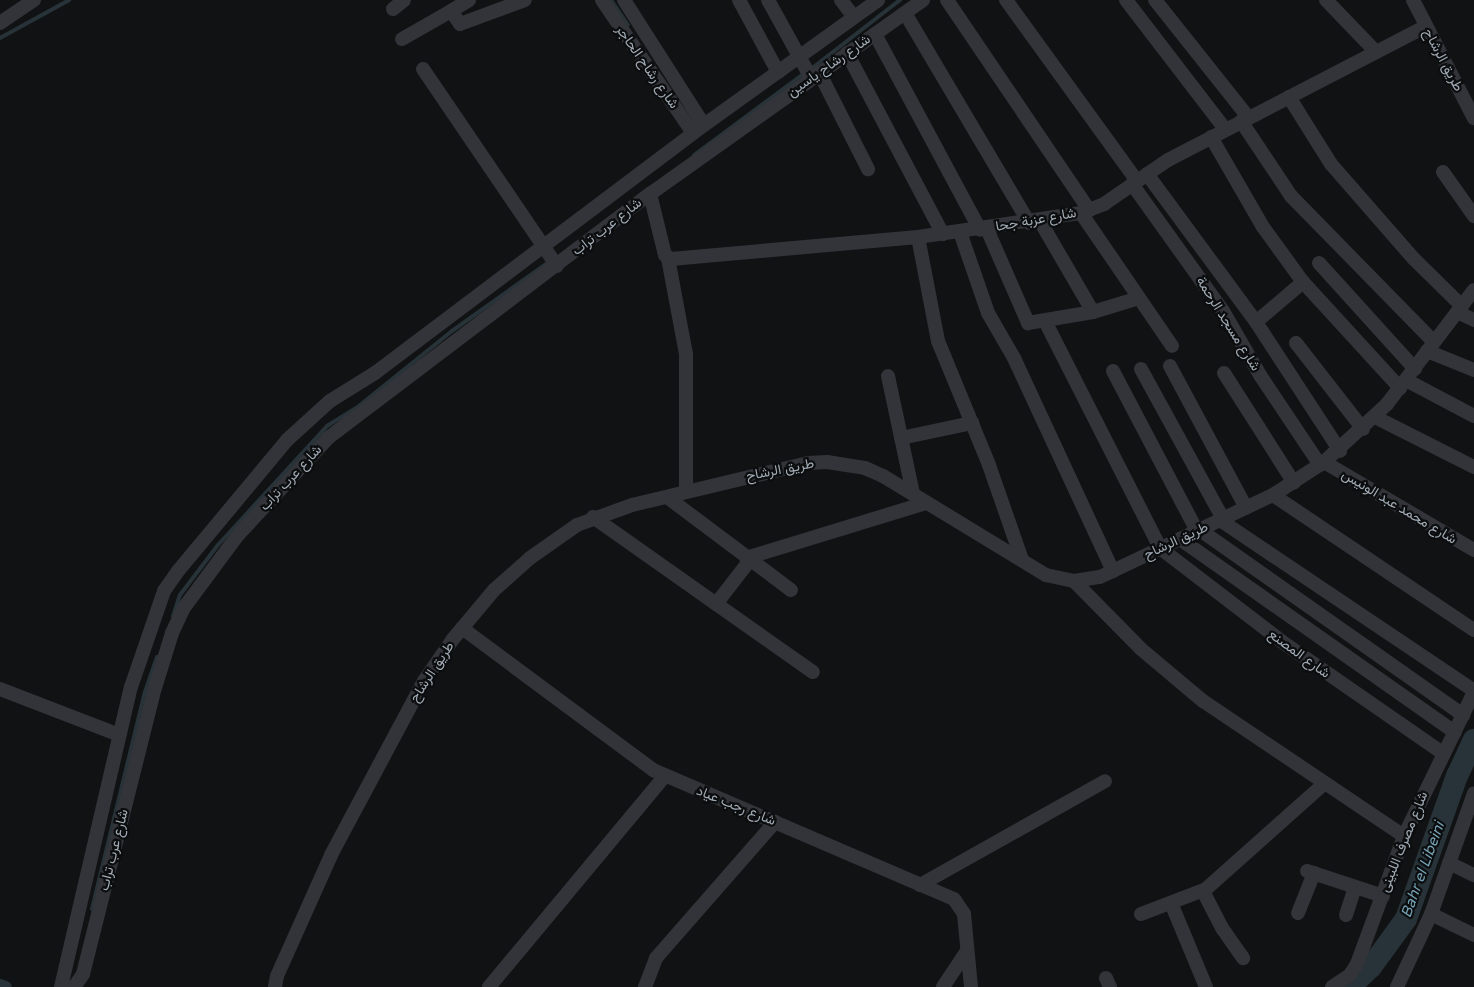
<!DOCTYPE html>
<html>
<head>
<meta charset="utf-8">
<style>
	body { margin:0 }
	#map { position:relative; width:1474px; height:987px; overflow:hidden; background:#111213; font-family:"Varela Round",Vazirmatn,sans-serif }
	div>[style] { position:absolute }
	.stream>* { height:4px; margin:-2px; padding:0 2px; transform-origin:2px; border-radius:2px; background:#273338 }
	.canal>* { height:12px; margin:-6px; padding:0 6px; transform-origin:6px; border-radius:6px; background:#273338 }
	.river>* { height:22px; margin:-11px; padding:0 11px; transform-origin:11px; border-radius:11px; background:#273338 }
	.minor>* { height:14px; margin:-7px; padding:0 7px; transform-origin:7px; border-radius:7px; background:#323439 }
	span { translate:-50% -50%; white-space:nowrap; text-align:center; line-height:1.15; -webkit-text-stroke:4.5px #0c0d0e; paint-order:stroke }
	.street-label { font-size:14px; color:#a1abb5 }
	.water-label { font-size:15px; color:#74a2b4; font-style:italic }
</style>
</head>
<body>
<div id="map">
	<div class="stream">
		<i style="left:611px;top:0;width:30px;rotate:56deg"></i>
		<i style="left:0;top:38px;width:79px;rotate:-28.8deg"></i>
		<i style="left:811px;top:69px;width:113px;rotate:-37.8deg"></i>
		<i style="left:694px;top:155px;width:138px;rotate:-36.5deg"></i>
		<i style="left:173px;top:616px;width:22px;rotate:-72deg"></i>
		<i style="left:180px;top:595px;width:63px;rotate:-52.8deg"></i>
		<i style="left:218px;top:545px;width:161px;rotate:-47.5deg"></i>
		<i style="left:327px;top:426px;width:39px;rotate:-32deg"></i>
		<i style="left:360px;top:405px;width:118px;rotate:-38.8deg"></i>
		<i style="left:452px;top:331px;width:120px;rotate:-35.5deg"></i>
		<i style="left:92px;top:909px;width:223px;rotate:-76.3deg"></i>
		<i style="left:145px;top:692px;width:37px;rotate:-71deg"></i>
	</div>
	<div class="canal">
		<i style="left:0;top:985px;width:6px;rotate:18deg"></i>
	</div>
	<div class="river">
		<i style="left:1350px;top:987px;width:29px;rotate:-44deg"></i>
		<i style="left:1371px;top:967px;width:59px;rotate:-53.9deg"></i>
		<i style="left:1406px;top:919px;width:152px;rotate:-70.4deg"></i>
		<i style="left:1457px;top:776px;width:40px;rotate:-65deg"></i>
	</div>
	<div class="minor">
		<i style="left:602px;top:0;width:161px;rotate:55.6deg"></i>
		<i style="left:624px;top:0;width:148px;rotate:57.4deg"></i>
		<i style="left:739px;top:0;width:82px;rotate:61.6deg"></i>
		<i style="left:768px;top:0;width:89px;rotate:61.1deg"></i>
		<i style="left:841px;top:0;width:21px;rotate:53deg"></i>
		<i style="left:947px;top:0;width:254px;rotate:55.9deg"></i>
		<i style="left:1006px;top:0;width:223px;rotate:54.1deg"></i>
		<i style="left:1126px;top:0;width:163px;rotate:52.5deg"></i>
		<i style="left:1155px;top:0;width:149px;rotate:51.5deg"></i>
		<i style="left:1326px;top:0;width:72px;rotate:46.1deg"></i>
		<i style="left:1413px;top:0;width:133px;rotate:62.7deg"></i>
		<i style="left:393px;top:9px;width:14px;rotate:-39deg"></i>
		<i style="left:451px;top:11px;width:21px;rotate:-31deg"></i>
		<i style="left:905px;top:13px;width:244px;rotate:59.4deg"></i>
		<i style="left:0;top:23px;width:41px;rotate:-34.1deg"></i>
		<i style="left:875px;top:34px;width:222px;rotate:61.8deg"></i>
		<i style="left:402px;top:39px;width:56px;rotate:-29.7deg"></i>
		<i style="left:451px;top:11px;width:16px;rotate:55deg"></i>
		<i style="left:460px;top:24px;width:69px;rotate:-20.3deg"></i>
		<i style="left:847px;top:53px;width:205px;rotate:62.1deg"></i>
		<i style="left:423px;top:69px;width:238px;rotate:55.8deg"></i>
		<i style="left:819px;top:72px;width:109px;rotate:63.2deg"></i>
		<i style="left:1289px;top:97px;width:79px;rotate:57.9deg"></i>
		<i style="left:1331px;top:164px;width:126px;rotate:48.9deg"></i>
		<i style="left:1414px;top:259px;width:67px;rotate:44.4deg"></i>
		<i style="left:1241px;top:121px;width:90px;rotate:56.3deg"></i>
		<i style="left:1291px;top:196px;width:204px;rotate:45.6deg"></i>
		<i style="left:1211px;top:137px;width:104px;rotate:60deg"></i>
		<i style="left:1263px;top:227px;width:68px;rotate:54deg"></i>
		<i style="left:1443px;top:172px;width:54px;rotate:54.8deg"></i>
		<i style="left:1147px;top:174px;width:184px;rotate:53.6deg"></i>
		<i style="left:1256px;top:322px;width:154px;rotate:56.9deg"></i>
		<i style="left:1132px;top:184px;width:156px;rotate:54.4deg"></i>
		<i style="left:1223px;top:311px;width:74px;rotate:60deg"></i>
		<i style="left:1260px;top:375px;width:108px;rotate:56.3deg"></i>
		<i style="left:650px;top:194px;width:63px;rotate:76.2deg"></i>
		<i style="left:665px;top:255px;width:7px;rotate:34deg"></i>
		<i style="left:671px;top:259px;width:248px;rotate:-5.1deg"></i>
		<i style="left:918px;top:237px;width:165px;rotate:-8.4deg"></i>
		<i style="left:1081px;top:213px;width:25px;rotate:-21deg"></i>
		<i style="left:1104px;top:204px;width:78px;rotate:-34.5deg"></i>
		<i style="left:1168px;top:160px;width:289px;rotate:-27.4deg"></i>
		<i style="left:1081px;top:213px;width:161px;rotate:55.6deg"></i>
		<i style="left:1040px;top:221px;width:105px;rotate:59.8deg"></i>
		<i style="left:987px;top:229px;width:103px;rotate:66.4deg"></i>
		<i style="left:1028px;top:323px;width:66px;rotate:-9.6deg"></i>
		<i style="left:1093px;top:312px;width:48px;rotate:-16.9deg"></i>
		<i style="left:960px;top:232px;width:86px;rotate:70.9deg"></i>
		<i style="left:988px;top:313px;width:52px;rotate:60deg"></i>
		<i style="left:1014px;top:358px;width:235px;rotate:65.1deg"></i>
		<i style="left:918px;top:237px;width:106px;rotate:79.1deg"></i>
		<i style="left:938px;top:341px;width:134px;rotate:67.6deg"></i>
		<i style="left:989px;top:465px;width:101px;rotate:70.8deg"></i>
		<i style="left:668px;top:258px;width:98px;rotate:79.4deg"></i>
		<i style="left:686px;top:354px;width:137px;rotate:90deg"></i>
		<i style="left:1319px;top:263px;width:143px;rotate:47.8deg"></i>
		<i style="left:1457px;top:312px;width:19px;rotate:25deg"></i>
		<i style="left:1045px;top:321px;width:254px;rotate:63.1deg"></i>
		<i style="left:1160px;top:548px;width:153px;rotate:37.5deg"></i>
		<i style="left:1281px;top:641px;width:197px;rotate:34.7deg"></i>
		<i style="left:1256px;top:322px;width:62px;rotate:-40.4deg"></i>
		<i style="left:1303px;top:282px;width:144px;rotate:47.5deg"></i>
		<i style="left:1296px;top:343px;width:109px;rotate:52.1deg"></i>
		<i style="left:1427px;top:351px;width:51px;rotate:22deg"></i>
		<i style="left:1170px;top:366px;width:161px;rotate:61.8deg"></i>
		<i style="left:1141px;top:369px;width:171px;rotate:61.3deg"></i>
		<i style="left:1113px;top:371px;width:181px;rotate:62.3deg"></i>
		<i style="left:1224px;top:373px;width:130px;rotate:57.5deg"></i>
		<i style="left:888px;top:376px;width:121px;rotate:78deg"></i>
		<i style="left:1406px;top:380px;width:77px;rotate:27.9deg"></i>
		<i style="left:1375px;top:417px;width:111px;rotate:26.8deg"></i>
		<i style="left:901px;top:438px;width:73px;rotate:-11.9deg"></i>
		<i style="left:1324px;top:462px;width:174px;rotate:30.4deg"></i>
		<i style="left:1273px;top:495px;width:242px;rotate:33.9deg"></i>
		<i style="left:667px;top:497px;width:155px;rotate:36.9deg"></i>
		<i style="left:593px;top:517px;width:269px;rotate:35.2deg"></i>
		<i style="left:1220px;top:520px;width:306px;rotate:33.9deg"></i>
		<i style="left:1200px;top:530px;width:322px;rotate:35.1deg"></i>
		<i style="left:1180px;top:539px;width:336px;rotate:35.1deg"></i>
		<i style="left:746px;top:558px;width:188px;rotate:-17deg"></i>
		<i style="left:1074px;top:581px;width:95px;rotate:45.4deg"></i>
		<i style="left:1141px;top:649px;width:81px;rotate:40deg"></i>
		<i style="left:1203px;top:701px;width:242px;rotate:33.9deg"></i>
		<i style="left:716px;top:604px;width:56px;rotate:-52.3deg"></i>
		<i style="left:462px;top:628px;width:238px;rotate:36.6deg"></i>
		<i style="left:653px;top:770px;width:327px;rotate:23.2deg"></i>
		<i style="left:954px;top:899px;width:18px;rotate:56deg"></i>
		<i style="left:964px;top:914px;width:73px;rotate:84.5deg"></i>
		<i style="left:0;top:689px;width:128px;rotate:21.1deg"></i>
		<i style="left:1449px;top:863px;width:28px;rotate:26deg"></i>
		<i style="left:1307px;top:871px;width:80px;rotate:18.2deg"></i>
		<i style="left:920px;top:885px;width:212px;rotate:-29.3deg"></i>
		<i style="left:1203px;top:891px;width:42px;rotate:62.8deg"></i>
		<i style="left:1222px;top:928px;width:37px;rotate:55deg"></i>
		<i style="left:1171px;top:903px;width:91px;rotate:67.4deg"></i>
		<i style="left:1298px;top:913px;width:43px;rotate:-68.2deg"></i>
		<i style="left:1141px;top:914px;width:70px;rotate:-21deg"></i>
		<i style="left:1206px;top:889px;width:158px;rotate:-41.7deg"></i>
		<i style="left:1431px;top:914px;width:48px;rotate:26deg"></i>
		<i style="left:1346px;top:915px;width:29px;rotate:-72deg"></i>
		<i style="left:1106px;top:978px;width:10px;rotate:66deg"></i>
		<i style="left:61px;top:987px;width:308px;rotate:-76.9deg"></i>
		<i style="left:131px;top:687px;width:102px;rotate:-71deg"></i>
		<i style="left:164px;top:591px;width:24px;rotate:-55deg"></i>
		<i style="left:178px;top:571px;width:170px;rotate:-50.2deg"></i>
		<i style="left:287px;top:440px;width:58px;rotate:-42.2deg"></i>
		<i style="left:330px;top:401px;width:53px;rotate:-31.9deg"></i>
		<i style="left:375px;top:373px;width:398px;rotate:-37deg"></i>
		<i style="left:693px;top:133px;width:228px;rotate:-35.7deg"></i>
		<i style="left:74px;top:987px;width:16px;rotate:-55deg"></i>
		<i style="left:83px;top:974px;width:295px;rotate:-75.9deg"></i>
		<i style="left:155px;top:688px;width:58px;rotate:-72.8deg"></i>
		<i style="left:172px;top:633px;width:26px;rotate:-65deg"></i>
		<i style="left:183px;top:609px;width:92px;rotate:-53.4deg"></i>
		<i style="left:238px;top:535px;width:132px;rotate:-47.1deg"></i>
		<i style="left:328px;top:438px;width:404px;rotate:-37.2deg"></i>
		<i style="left:650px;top:194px;width:335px;rotate:-35.4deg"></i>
		<i style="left:275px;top:987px;width:11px;rotate:-80deg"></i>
		<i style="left:277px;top:976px;width:133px;rotate:-65.9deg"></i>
		<i style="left:331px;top:855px;width:197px;rotate:-61.9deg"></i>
		<i style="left:424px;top:681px;width:51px;rotate:-55.4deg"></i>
		<i style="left:453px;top:639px;width:64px;rotate:-50.1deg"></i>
		<i style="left:494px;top:590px;width:48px;rotate:-41.6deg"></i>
		<i style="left:530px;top:558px;width:57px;rotate:-35.1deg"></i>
		<i style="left:577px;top:525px;width:59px;rotate:-20deg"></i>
		<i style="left:632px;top:505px;width:181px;rotate:-13.4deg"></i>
		<i style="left:808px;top:463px;width:19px;rotate:-3deg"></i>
		<i style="left:827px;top:462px;width:38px;rotate:9deg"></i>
		<i style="left:865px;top:468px;width:20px;rotate:24deg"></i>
		<i style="left:883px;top:476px;width:191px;rotate:31.3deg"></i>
		<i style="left:1046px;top:575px;width:29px;rotate:12deg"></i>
		<i style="left:1074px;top:581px;width:26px;rotate:-9deg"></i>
		<i style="left:1100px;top:577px;width:191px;rotate:-25.4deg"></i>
		<i style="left:1273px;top:495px;width:61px;rotate:-32.9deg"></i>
		<i style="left:1324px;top:462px;width:86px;rotate:-42.6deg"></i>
		<i style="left:1387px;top:404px;width:143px;rotate:-52.7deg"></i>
		<i style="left:489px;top:987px;width:275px;rotate:-50.2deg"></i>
		<i style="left:645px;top:987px;width:31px;rotate:-69deg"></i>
		<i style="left:656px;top:958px;width:181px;rotate:-48.8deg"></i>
		<i style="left:943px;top:987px;width:43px;rotate:-56.3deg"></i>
		<i style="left:1332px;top:987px;width:22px;rotate:-34deg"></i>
		<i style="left:1350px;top:975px;width:13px;rotate:-58deg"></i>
		<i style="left:1357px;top:964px;width:136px;rotate:-69.8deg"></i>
		<i style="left:1404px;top:836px;width:160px;rotate:-64.1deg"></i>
		<i style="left:1397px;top:987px;width:81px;rotate:-65deg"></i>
		<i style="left:1431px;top:914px;width:128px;rotate:-70.4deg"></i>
	</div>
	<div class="street-label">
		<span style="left:1443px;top:60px;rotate:62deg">طريق الرشاح</span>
		<span style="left:829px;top:66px;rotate:-35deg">شارع رشاح ياسين</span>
		<span style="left:647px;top:67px;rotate:55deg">شارع رشاح الحاجر</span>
		<span style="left:1036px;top:220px;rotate:-10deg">شارع عزبة جحا</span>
		<span style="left:607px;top:227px;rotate:-38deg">شارع عرب تراب</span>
		<span style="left:1228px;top:324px;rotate:58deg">شارع مسجد الرحمة</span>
		<span style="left:780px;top:470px;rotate:-11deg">طريق الرشاح</span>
		<span style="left:291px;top:478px;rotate:-47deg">شارع عرب تراب</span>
		<span style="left:1399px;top:507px;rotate:31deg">شارع محمد عبد الونيس</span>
		<span style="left:1176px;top:541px;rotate:-25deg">طريق الرشاح</span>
		<span style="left:1299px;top:654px;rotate:36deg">شارع المصنع</span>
		<span style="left:432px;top:672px;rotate:-57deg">طريق الرشاح</span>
		<span style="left:736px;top:806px;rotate:22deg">شارع رجب عياد</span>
		<span style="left:1404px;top:842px;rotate:-68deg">شارع مصرف اللبينى</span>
		<span style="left:114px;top:850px;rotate:-76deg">شارع عرب تراب</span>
	</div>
	<div class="water-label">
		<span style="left:1423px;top:870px;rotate:-70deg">Bahr el Libeini</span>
	</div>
</div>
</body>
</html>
